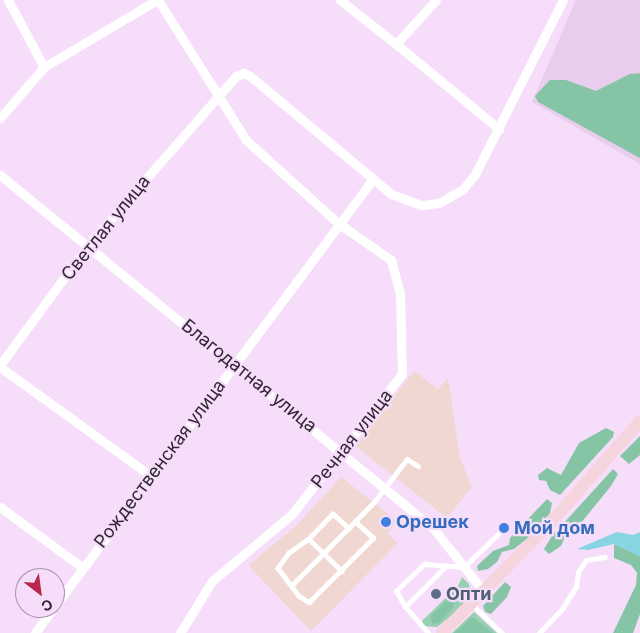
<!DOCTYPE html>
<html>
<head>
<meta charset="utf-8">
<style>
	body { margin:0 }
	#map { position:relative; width:640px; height:633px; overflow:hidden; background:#f6defa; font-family:Inter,sans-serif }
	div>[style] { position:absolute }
	.commercial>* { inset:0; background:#f1d7d1 }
	.built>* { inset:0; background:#e8cded }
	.green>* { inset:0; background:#97cfb3 }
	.forest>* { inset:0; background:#85c4a5 }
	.water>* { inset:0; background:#87d4e2 }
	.service>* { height:4.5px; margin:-2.25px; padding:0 2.25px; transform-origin:2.25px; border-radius:2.25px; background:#fff }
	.minor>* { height:9px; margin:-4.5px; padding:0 4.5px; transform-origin:4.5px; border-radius:4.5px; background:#fff }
	.primary>* { height:12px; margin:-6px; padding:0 6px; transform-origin:6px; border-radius:6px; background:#f6d4dd }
	.dots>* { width:14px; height:14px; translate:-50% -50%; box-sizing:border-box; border:2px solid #f6defa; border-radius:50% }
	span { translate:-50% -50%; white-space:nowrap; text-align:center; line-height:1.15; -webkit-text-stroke:4.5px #f6defa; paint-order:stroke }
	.street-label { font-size:18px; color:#302732 }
	.shop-label { font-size:18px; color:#366cbe; font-weight:700 }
	.left { translate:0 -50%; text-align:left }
	.service-label { font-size:18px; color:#4e5e75; font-weight:700 }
	.north { position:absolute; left:15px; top:568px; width:50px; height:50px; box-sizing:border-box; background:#f6defa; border:1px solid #a795aa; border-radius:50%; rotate:150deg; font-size:14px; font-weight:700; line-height:20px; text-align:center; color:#302732 }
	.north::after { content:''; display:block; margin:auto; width:18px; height:22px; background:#b8274e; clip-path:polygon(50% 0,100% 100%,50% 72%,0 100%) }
</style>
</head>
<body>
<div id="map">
	<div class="commercial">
		<i style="clip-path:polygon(414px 371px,438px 389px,448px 378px,460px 458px,472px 487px,447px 518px,355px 446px)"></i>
		<i style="clip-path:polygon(341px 477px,397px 521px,387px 534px,398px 543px,311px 631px,248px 565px,296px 526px)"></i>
	</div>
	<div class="built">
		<i style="clip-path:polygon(576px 0,640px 0,640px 164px,532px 102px)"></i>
	</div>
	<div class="green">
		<i style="clip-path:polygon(462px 577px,469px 584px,470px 591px,463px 607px,437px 627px,423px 626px,422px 621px,458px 586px)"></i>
		<i style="clip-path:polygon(474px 612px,497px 633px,452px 633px)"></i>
	</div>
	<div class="forest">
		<i style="clip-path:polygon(640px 73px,640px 158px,538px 102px,535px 96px,550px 80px,566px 80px,596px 91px,630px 74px)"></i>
		<i style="clip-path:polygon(606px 428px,614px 432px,613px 437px,560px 495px,550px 490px,546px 481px,539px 480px,538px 475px,547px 468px,561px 475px,579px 443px)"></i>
		<i style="clip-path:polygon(640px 436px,640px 455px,629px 464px,620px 456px)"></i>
		<i style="clip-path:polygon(613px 469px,618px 474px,611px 486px,576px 529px,566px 534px,561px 546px,549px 554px,544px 549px,552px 536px)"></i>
		<i style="clip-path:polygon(547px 499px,552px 503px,550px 513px,534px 533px,514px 549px,502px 552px,497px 562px,488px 569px,478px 571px,477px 566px,493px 551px,509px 545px,510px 538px)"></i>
		<i style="clip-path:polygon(614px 544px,640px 556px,640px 614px,633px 633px,613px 633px,636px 585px,637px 573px,631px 565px,614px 558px)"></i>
		<i style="clip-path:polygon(505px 582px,511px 587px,507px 597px,491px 614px,485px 612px,483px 606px)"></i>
		<i style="clip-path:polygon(446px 601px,454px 603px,453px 608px,439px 623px,432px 624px,431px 616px)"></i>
		<i style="clip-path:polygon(474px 618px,493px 633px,454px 633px,470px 619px)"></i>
	</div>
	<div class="water">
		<i style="clip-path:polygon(617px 532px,633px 535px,640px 532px,640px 556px,614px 544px,588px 550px,577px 549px)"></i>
	</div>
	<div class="service">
		<i style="left:349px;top:529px;width:22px;rotate:-137deg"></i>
		<i style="left:333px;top:514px;width:35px;rotate:134deg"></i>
		<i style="left:309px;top:539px;width:24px;rotate:145deg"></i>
		<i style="left:289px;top:553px;width:19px;rotate:126deg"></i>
		<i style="left:278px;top:568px;width:35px;rotate:53deg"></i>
		<i style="left:299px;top:596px;width:12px;rotate:31deg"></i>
		<i style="left:309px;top:602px;width:91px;rotate:-45deg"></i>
		<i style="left:373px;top:538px;width:24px;rotate:-138deg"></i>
		<i style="left:309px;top:539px;width:46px;rotate:44.1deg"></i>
		<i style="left:291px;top:586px;width:118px;rotate:-45.3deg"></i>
		<i style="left:374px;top:502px;width:54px;rotate:-52.5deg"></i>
		<i style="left:407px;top:459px;width:13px;rotate:32deg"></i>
		<i style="left:473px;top:605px;width:40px;rotate:44deg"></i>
		<i style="left:405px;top:607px;width:18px;rotate:-119deg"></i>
		<i style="left:396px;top:591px;width:39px;rotate:-44deg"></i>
		<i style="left:424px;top:564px;width:40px;rotate:4.3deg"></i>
		<i style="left:464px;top:567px;width:47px;rotate:-44.1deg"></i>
		<i style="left:428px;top:633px;width:35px;rotate:-131deg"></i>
		<i style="left:405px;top:607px;width:58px;rotate:-45deg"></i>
		<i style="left:539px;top:633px;width:33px;rotate:-46deg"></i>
		<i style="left:562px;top:609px;width:26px;rotate:-58deg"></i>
		<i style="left:576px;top:587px;width:15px;rotate:-82deg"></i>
		<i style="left:578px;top:572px;width:14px;rotate:-56deg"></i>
		<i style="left:586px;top:560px;width:19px;rotate:-9deg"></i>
	</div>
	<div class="minor">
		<i style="left:8px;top:0;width:76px;rotate:61.8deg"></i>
		<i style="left:158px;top:0;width:165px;rotate:57.8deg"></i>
		<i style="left:246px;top:140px;width:124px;rotate:42.1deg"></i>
		<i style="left:338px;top:223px;width:65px;rotate:34.9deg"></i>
		<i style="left:391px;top:260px;width:35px;rotate:75deg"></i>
		<i style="left:400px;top:294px;width:80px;rotate:88.6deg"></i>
		<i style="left:402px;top:374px;width:178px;rotate:128.2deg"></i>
		<i style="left:292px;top:514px;width:104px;rotate:140.1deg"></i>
		<i style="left:212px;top:581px;width:61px;rotate:121.6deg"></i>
		<i style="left:340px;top:0;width:71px;rotate:38.2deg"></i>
		<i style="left:436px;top:0;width:59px;rotate:132.3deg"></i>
		<i style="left:396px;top:44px;width:134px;rotate:39.5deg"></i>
		<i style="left:0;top:118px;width:67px;rotate:-49.2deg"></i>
		<i style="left:44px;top:67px;width:131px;rotate:-30.7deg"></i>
		<i style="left:0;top:175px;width:559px;rotate:39.19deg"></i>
		<i style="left:433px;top:528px;width:82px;rotate:51.4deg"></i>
		<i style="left:0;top:365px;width:149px;rotate:-53.7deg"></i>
		<i style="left:88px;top:245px;width:225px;rotate:-48.8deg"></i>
		<i style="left:236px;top:76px;width:8px;rotate:-23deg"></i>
		<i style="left:243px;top:73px;width:8px;rotate:23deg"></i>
		<i style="left:250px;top:76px;width:184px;rotate:39.9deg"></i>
		<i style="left:391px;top:194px;width:33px;rotate:20deg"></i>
		<i style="left:422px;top:205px;width:17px;rotate:-7deg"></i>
		<i style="left:439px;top:203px;width:28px;rotate:-30deg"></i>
		<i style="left:463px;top:189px;width:19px;rotate:-51deg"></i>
		<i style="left:475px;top:174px;width:195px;rotate:-63.2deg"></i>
		<i style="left:0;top:367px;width:186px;rotate:35.8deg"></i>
		<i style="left:0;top:507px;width:103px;rotate:36.3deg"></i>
		<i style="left:55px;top:606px;width:532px;rotate:-53.32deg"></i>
		<i style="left:35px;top:633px;width:31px;rotate:-54deg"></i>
	</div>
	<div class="primary">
		<i style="left:442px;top:633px;width:149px;rotate:-45.3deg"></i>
		<i style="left:547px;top:527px;width:141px;rotate:-48.7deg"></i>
	</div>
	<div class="dots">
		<i style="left:386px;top:522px;background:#3f7fe0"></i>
		<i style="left:504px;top:528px;background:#3f7fe0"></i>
		<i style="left:436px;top:594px;background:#5c6f8a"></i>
	</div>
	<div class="street-label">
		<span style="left:106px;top:228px;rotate:-51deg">Светлая улица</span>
		<span style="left:249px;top:376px;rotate:39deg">Благодатная улица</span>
		<span style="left:352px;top:439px;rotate:-52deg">Речная улица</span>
		<span style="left:160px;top:464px;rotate:-53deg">Рождественская улица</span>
	</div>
	<div class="shop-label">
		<span class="left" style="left:396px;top:522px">Орешек</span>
		<span class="left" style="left:514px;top:528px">Мой дом</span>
	</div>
	<div class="service-label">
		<span class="left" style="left:446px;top:594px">Опти</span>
	</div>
	<div class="north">С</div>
</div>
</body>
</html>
